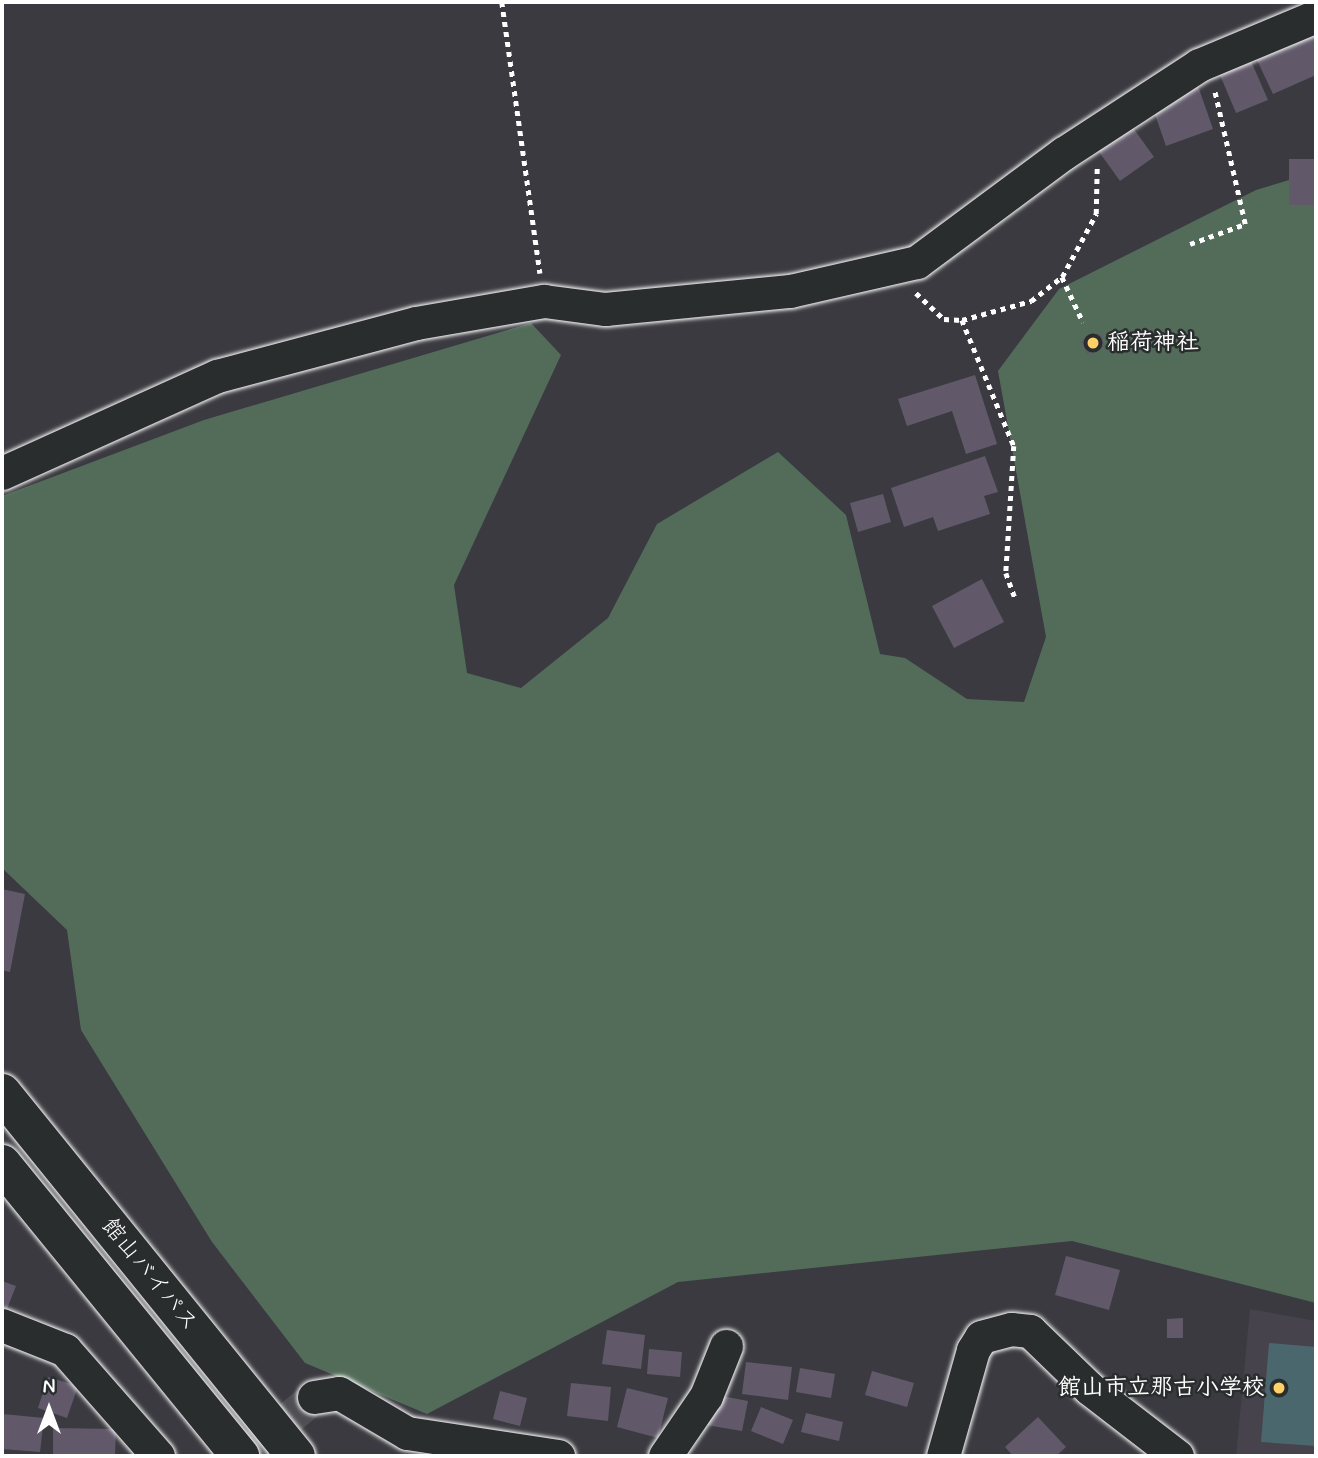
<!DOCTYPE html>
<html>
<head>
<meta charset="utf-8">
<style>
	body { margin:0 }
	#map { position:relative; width:1318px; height:1458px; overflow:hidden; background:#3a3a40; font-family:Mynerve,"Klee One",sans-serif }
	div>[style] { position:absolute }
	.built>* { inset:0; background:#46434d }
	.green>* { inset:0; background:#536c5a }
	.water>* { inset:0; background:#4a676e }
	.building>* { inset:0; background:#61596a }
	.minor-tunnel>* { height:33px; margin-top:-16.5px; transform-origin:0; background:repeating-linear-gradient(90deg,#4e4e53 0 33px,transparent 0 50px) }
	.path>* { height:4.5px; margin-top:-2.25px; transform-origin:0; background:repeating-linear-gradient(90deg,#fff 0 5px,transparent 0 10px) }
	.roads { filter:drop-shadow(0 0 2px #fff) drop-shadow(0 0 2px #fff) }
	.minor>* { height:33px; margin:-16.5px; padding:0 16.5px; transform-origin:16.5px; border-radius:16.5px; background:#2a2d2e }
	.highway>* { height:38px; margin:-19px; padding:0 19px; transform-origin:19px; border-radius:19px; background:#2a2d2e }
	.dots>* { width:19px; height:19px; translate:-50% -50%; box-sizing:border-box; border:4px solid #2a2d2e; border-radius:50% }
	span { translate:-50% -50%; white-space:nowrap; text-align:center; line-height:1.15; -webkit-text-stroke:5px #2a2d2e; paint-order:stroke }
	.poi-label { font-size:23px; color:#fff; font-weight:700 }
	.left { translate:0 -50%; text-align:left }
	.right { translate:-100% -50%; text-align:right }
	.street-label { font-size:23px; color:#fff }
	.frame { position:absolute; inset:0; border:4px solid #fff; pointer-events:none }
	.north { position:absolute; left:14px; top:1374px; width:70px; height:70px; -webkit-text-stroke:5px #2a2d2e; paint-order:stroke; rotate:0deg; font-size:19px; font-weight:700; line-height:28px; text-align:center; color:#fff }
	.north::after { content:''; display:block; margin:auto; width:24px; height:32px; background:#fff; clip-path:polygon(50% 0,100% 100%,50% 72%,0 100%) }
</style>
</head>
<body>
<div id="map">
	<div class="built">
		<i style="clip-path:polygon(1250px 1309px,1316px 1321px,1316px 1456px,1236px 1456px)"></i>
	</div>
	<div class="green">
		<i style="clip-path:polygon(1316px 172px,1316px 1303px,1072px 1241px,678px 1282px,427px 1414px,305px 1363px,212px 1242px,81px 1030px,67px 930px,2px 868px,2px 496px,204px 420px,531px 323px,561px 355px,454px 585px,467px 673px,521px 688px,608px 618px,657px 524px,778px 452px,846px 515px,880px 654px,905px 658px,967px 699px,1024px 702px,1046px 637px,998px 371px,1059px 289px,1256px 190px)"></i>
	</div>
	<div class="water">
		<i style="clip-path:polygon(1269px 1343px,1316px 1347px,1316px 1446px,1261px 1442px)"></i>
	</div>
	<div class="building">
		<i style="clip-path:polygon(1316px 34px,1316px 75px,1273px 94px,1257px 60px)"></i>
		<i style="clip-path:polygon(1251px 61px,1268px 100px,1236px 113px,1220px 75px)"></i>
		<i style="clip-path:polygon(1198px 86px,1213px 129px,1166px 146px,1151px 103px)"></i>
		<i style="clip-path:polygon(1131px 125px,1154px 157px,1120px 181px,1097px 149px)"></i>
		<i style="clip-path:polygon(1289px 159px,1316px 159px,1316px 205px,1289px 205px)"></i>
		<i style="clip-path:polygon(1100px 333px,1105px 346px,1087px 354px,1081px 341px)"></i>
		<i style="clip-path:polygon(975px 375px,997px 444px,966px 454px,952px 411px,907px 426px,898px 399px)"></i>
		<i style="clip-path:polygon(985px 456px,998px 492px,984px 496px,990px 514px,938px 531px,933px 517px,904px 527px,891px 488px)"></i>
		<i style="clip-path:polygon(883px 494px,891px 522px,858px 532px,850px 503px)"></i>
		<i style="clip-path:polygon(982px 579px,1004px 622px,954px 648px,932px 606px)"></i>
		<i style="clip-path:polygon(2px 889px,25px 894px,10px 972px,2px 970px)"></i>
		<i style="clip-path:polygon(1066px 1256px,1120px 1270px,1109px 1310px,1055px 1295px)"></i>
		<i style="clip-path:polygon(2px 1281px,16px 1286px,5px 1314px,2px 1313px)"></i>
		<i style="clip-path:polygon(1183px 1318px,1183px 1338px,1167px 1338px,1167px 1319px)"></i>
		<i style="clip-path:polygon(607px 1330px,645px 1335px,641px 1369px,602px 1364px)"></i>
		<i style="clip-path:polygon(649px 1349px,682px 1352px,680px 1377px,647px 1374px)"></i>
		<i style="clip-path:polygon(746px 1362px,792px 1367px,788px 1400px,742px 1394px)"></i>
		<i style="clip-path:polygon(800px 1368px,835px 1374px,831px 1398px,796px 1392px)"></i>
		<i style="clip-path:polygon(872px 1371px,914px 1383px,907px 1407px,865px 1395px)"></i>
		<i style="clip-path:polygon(48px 1377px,78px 1386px,67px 1418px,38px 1408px)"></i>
		<i style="clip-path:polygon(571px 1383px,611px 1387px,608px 1421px,567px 1416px)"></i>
		<i style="clip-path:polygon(627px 1388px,668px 1398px,658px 1438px,617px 1427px)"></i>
		<i style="clip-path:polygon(500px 1391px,527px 1398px,520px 1426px,493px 1419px)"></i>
		<i style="clip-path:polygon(712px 1394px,748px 1401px,742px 1431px,706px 1425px)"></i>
		<i style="clip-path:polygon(761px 1407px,793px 1420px,783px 1444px,751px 1431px)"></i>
		<i style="clip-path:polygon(806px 1413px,843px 1422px,839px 1441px,801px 1432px)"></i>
		<i style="clip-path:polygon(3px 1414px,44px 1418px,40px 1452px,2px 1449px)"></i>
		<i style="clip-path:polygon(1038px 1417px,1066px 1447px,1056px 1456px,1013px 1456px,1005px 1447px)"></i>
		<i style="clip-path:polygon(53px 1428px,116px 1429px,115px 1456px,53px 1456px)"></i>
	</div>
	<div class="minor-tunnel">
		<i style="left:243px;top:1456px;width:92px;rotate:-39.7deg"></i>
	</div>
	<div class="path">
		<i style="left:502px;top:2px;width:274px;rotate:82deg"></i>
		<i style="left:1190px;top:244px;width:59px;rotate:-20deg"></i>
		<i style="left:1245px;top:224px;width:139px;rotate:-102.9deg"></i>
		<i style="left:1062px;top:277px;width:50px;rotate:65deg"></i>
		<i style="left:916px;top:293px;width:38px;rotate:43deg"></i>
		<i style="left:944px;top:319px;width:18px;rotate:3deg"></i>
		<i style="left:962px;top:320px;width:136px;rotate:67.6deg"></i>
		<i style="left:1014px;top:446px;width:127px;rotate:93.6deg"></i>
		<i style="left:1006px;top:573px;width:27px;rotate:70deg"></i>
		<i style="left:962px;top:320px;width:72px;rotate:-15.4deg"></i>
		<i style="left:1031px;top:301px;width:39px;rotate:-38deg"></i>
		<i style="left:1062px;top:277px;width:72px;rotate:-61.6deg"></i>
		<i style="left:1096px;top:214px;width:49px;rotate:-88.8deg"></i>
	</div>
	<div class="roads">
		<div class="minor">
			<i style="left:2px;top:473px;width:236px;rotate:-24.3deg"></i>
			<i style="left:217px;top:376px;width:206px;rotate:-14.9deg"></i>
			<i style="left:416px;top:323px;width:130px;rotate:-9.8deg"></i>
			<i style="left:544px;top:301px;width:62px;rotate:7.5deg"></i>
			<i style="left:605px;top:309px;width:186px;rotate:-5.6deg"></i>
			<i style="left:790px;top:291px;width:130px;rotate:-12.9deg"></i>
			<i style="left:917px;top:262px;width:183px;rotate:-36.6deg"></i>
			<i style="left:1064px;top:153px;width:161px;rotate:-33.1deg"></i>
			<i style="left:1199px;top:65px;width:127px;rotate:-22.7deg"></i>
			<i style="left:2px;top:1325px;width:68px;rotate:21.6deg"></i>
			<i style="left:65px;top:1350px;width:141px;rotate:48.7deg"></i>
			<i style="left:314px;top:1397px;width:25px;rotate:-9deg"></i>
			<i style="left:339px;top:1393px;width:79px;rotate:30.5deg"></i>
			<i style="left:407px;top:1433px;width:153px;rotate:8.7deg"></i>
			<i style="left:665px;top:1456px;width:73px;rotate:-55.7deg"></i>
			<i style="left:706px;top:1396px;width:54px;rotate:-68.2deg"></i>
			<i style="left:943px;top:1456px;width:110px;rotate:-74.2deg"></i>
			<i style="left:973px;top:1350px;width:15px;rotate:-58deg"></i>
			<i style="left:981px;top:1337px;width:31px;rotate:-15deg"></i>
			<i style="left:1011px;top:1329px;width:19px;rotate:6deg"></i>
			<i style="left:1030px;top:1331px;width:83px;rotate:44deg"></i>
			<i style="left:1090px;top:1389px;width:110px;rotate:37.6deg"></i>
		</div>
		<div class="highway">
			<i style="left:2px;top:1093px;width:467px;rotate:51deg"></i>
			<i style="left:2px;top:1164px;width:377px;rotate:50.8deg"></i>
		</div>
	</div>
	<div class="dots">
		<i style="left:1093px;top:343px;background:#ffd166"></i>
		<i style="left:1279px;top:1388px;background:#ffd166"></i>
	</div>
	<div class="poi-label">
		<span class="left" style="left:1107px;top:343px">稲荷神社</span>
		<span class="right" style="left:1265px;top:1388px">館山市立那古小学校</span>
	</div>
	<div class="street-label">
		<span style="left:149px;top:1275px;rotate:51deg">館山バイパス</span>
	</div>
	<div class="frame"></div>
	<div class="north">N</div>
</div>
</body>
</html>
